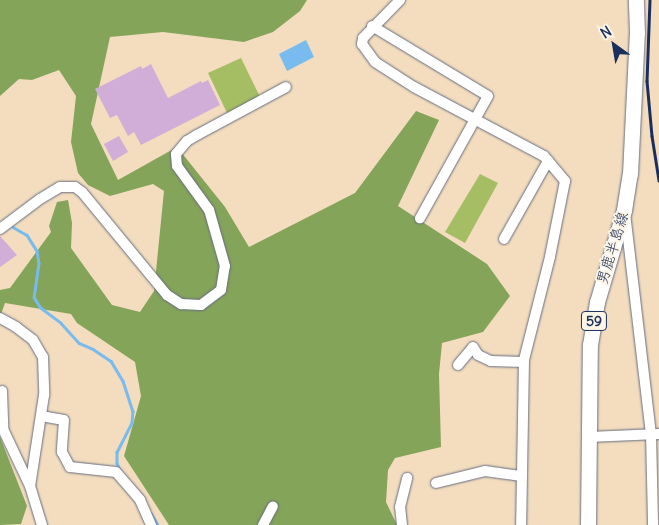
<!DOCTYPE html>
<html>
<head>
<meta charset="utf-8">
<style>
	body { margin:0 }
	#map { position:relative; width:659px; height:525px; overflow:hidden; background:#f3ddbe; font-family:Delius,"Klee One",sans-serif }
	div>[style] { position:absolute }
	.green>* { inset:0; background:#a5bd63 }
	.forest>* { inset:0; background:#84a459 }
	.water>* { inset:0; background:#78bbee }
	.stream>* { height:2.5px; margin:-1.25px; padding:0 1.25px; transform-origin:1.25px; border-radius:1.25px; background:#78bbee }
	.building>* { inset:0; background:#d0aed7 }
	.roads { filter:drop-shadow(0 0 1px #676c80) drop-shadow(0 0 1px #676c80) }
	.street>* { height:10px; margin:-5px; padding:0 5px; transform-origin:5px; border-radius:5px; background:#fff }
	.primary>* { height:15px; margin:-7.5px; padding:0 7.5px; transform-origin:7.5px; border-radius:7.5px; background:#fff }
	.rail>* { height:2.5px; margin:-1.25px; padding:0 1.25px; transform-origin:1.25px; border-radius:1.25px; background:#1b2f5e }
	span { translate:-50% -50%; white-space:nowrap; text-align:center; line-height:1.15; -webkit-text-stroke:4px #fcf5e5; paint-order:stroke }
	.shield-label span { padding:1px 4px; background:#fcf5e5; border:1px solid; border-radius:4px; -webkit-text-stroke-width:0 }
	.shield-label { font-size:14px; color:#1b2f5e; font-weight:700 }
	.street-label { font-size:15px; color:#1b2f5e }
	.north { position:absolute; left:589px; top:20px; width:50px; height:50px; -webkit-text-stroke:4px #fcf5e5; paint-order:stroke; rotate:328deg; font-size:14px; font-weight:700; line-height:20px; text-align:center; color:#1b2f5e }
	.north::after { content:''; display:block; margin:auto; width:18px; height:22px; background:#1b2f5e; clip-path:polygon(50% 0,100% 100%,50% 72%,0 100%) }
</style>
</head>
<body>
<div id="map">
	<div class="green">
		<i style="clip-path:polygon(241px 58px,261px 99px,228px 115px,208px 73px)"></i>
		<i style="clip-path:polygon(480px 174px,498px 183px,465px 243px,445px 232px)"></i>
	</div>
	<div class="forest">
		<i style="clip-path:polygon(0 0,307px 0,300px 11px,273px 32px,244px 42px,163px 32px,110px 37px,91px 124px,118px 180px,177px 147px,225px 207px,249px 247px,355px 193px,416px 111px,439px 120px,398px 206px,487px 264px,510px 296px,483px 332px,442px 343px,439px 374px,441px 447px,395px 458px,388px 470px,386px 502px,397px 525px,169px 525px,124px 456px,141px 396px,135px 362px,77px 323px,71px 314px,5px 303px,0 317px,0 290px,10px 288px,51px 232px,49px 226px,57px 202px,68px 200px,72px 223px,71px 248px,112px 305px,140px 312px,154px 291px,164px 191px,153px 184px,110px 196px,88px 185px,78px 173px,71px 142px,76px 96px,59px 70px,32px 80px,19px 79px,0 96px)"></i>
		<i style="clip-path:polygon(0 437px,27px 506px,21px 524px,0 525px)"></i>
	</div>
	<div class="water">
		<i style="clip-path:polygon(306px 40px,314px 57px,287px 71px,279px 54px)"></i>
	</div>
	<div class="stream">
		<i style="left:13px;top:227px;width:16px;rotate:30deg"></i>
		<i style="left:27px;top:235px;width:19px;rotate:58deg"></i>
		<i style="left:37px;top:251px;width:12px;rotate:81deg"></i>
		<i style="left:39px;top:263px;width:34px;rotate:98deg"></i>
		<i style="left:34px;top:297px;width:12px;rotate:59deg"></i>
		<i style="left:40px;top:307px;width:26px;rotate:37deg"></i>
		<i style="left:61px;top:323px;width:27px;rotate:48deg"></i>
		<i style="left:79px;top:343px;width:15px;rotate:23deg"></i>
		<i style="left:93px;top:349px;width:22px;rotate:34deg"></i>
		<i style="left:111px;top:361px;width:23px;rotate:59deg"></i>
		<i style="left:123px;top:381px;width:32px;rotate:72deg"></i>
		<i style="left:133px;top:411px;width:12px;rotate:95deg"></i>
		<i style="left:132px;top:423px;width:33px;rotate:117deg"></i>
		<i style="left:117px;top:452px;width:11px;rotate:90deg"></i>
		<i style="left:117px;top:463px;width:9px;rotate:69deg"></i>
		<i style="left:151px;top:513px;width:14px;rotate:60deg"></i>
	</div>
	<div class="building">
		<i style="clip-path:polygon(151px 64px,168px 98px,201px 81px,202px 83px,208px 80px,220px 105px,141px 145px,134px 132px,128px 136px,117px 115px,110px 118px,95px 89px,141px 66px,142px 69px)"></i>
		<i style="clip-path:polygon(119px 136px,128px 152px,113px 161px,104px 144px)"></i>
		<i style="clip-path:polygon(0 236px,17px 255px,0 267px)"></i>
	</div>
	<div class="roads">
		<div class="street">
			<i style="left:400px;top:0;width:53px;rotate:134.2deg"></i>
			<i style="left:363px;top:38px;width:6px;rotate:99deg"></i>
			<i style="left:362px;top:44px;width:22px;rotate:54deg"></i>
			<i style="left:375px;top:62px;width:46px;rotate:32.7deg"></i>
			<i style="left:414px;top:87px;width:147px;rotate:28deg"></i>
			<i style="left:544px;top:156px;width:33px;rotate:50deg"></i>
			<i style="left:565px;top:181px;width:77px;rotate:101.2deg"></i>
			<i style="left:550px;top:257px;width:106px;rotate:104.2deg"></i>
			<i style="left:524px;top:360px;width:165px;rotate:91deg"></i>
			<i style="left:372px;top:26px;width:135px;rotate:31.1deg"></i>
			<i style="left:488px;top:96px;width:140px;rotate:119.1deg"></i>
			<i style="left:625px;top:213px;width:223px;rotate:83.3deg"></i>
			<i style="left:651px;top:434px;width:91px;rotate:88.7deg"></i>
			<i style="left:0;top:229px;width:50px;rotate:-36.9deg"></i>
			<i style="left:40px;top:199px;width:23px;rotate:-31deg"></i>
			<i style="left:60px;top:187px;width:15px"></i>
			<i style="left:75px;top:187px;width:9px;rotate:36deg"></i>
			<i style="left:82px;top:192px;width:134px;rotate:50.5deg"></i>
			<i style="left:167px;top:295px;width:17px;rotate:33deg"></i>
			<i style="left:181px;top:304px;width:20px;rotate:3deg"></i>
			<i style="left:201px;top:305px;width:25px;rotate:-37deg"></i>
			<i style="left:221px;top:290px;width:24px;rotate:-81deg"></i>
			<i style="left:225px;top:266px;width:58px;rotate:-105.9deg"></i>
			<i style="left:209px;top:210px;width:54px;rotate:-126deg"></i>
			<i style="left:177px;top:166px;width:12px;rotate:-95deg"></i>
			<i style="left:176px;top:154px;width:17px;rotate:-50deg"></i>
			<i style="left:187px;top:141px;width:12px;rotate:-31deg"></i>
			<i style="left:197px;top:135px;width:101px;rotate:-28.3deg"></i>
			<i style="left:504px;top:239px;width:90px;rotate:-60.6deg"></i>
			<i style="left:0;top:318px;width:18px;rotate:29deg"></i>
			<i style="left:16px;top:327px;width:21px;rotate:37deg"></i>
			<i style="left:33px;top:340px;width:20px;rotate:60deg"></i>
			<i style="left:43px;top:357px;width:38px;rotate:88deg"></i>
			<i style="left:44px;top:395px;width:92px;rotate:98.7deg"></i>
			<i style="left:458px;top:365px;width:23px;rotate:-50deg"></i>
			<i style="left:473px;top:347px;width:9px;rotate:58deg"></i>
			<i style="left:478px;top:355px;width:14px;rotate:25deg"></i>
			<i style="left:491px;top:361px;width:32px;rotate:2deg"></i>
			<i style="left:2px;top:391px;width:38px;rotate:88deg"></i>
			<i style="left:3px;top:429px;width:63px;rotate:64.7deg"></i>
			<i style="left:30px;top:486px;width:41px;rotate:72.9deg"></i>
			<i style="left:41px;top:416px;width:23px;rotate:10deg"></i>
			<i style="left:64px;top:420px;width:32px;rotate:94deg"></i>
			<i style="left:62px;top:452px;width:17px;rotate:62deg"></i>
			<i style="left:70px;top:467px;width:46px;rotate:6.2deg"></i>
			<i style="left:116px;top:472px;width:37px;rotate:49deg"></i>
			<i style="left:140px;top:500px;width:27px;rotate:66deg"></i>
			<i style="left:588px;top:437px;width:71px;rotate:-2.4deg"></i>
			<i style="left:436px;top:483px;width:50px;rotate:-13.8deg"></i>
			<i style="left:485px;top:471px;width:37px;rotate:8deg"></i>
			<i style="left:263px;top:525px;width:21px;rotate:-62deg"></i>
			<i style="left:402px;top:525px;width:18px;rotate:-96deg"></i>
			<i style="left:400px;top:507px;width:30px;rotate:-76deg"></i>
		</div>
		<div class="primary">
			<i style="left:588px;top:525px;width:180px;rotate:-89.4deg"></i>
			<i style="left:590px;top:345px;width:44px;rotate:-80.8deg"></i>
			<i style="left:597px;top:302px;width:96px;rotate:-73.6deg"></i>
			<i style="left:624px;top:210px;width:36px;rotate:-81deg"></i>
			<i style="left:630px;top:174px;width:141px;rotate:-87.2deg"></i>
			<i style="left:637px;top:33px;width:33px;rotate:-92deg"></i>
		</div>
	</div>
	<div class="rail">
		<i style="left:650px;top:0;width:81px;rotate:92.1deg"></i>
		<i style="left:647px;top:81px;width:55px;rotate:84.8deg"></i>
		<i style="left:652px;top:136px;width:45px;rotate:81deg"></i>
	</div>
	<div class="shield-label">
		<span style="left:594px;top:321px">59</span>
	</div>
	<div class="street-label">
		<span style="left:612px;top:248px;rotate:-73deg">男鹿半島線</span>
	</div>
	<div class="north">N</div>
</div>
</body>
</html>
